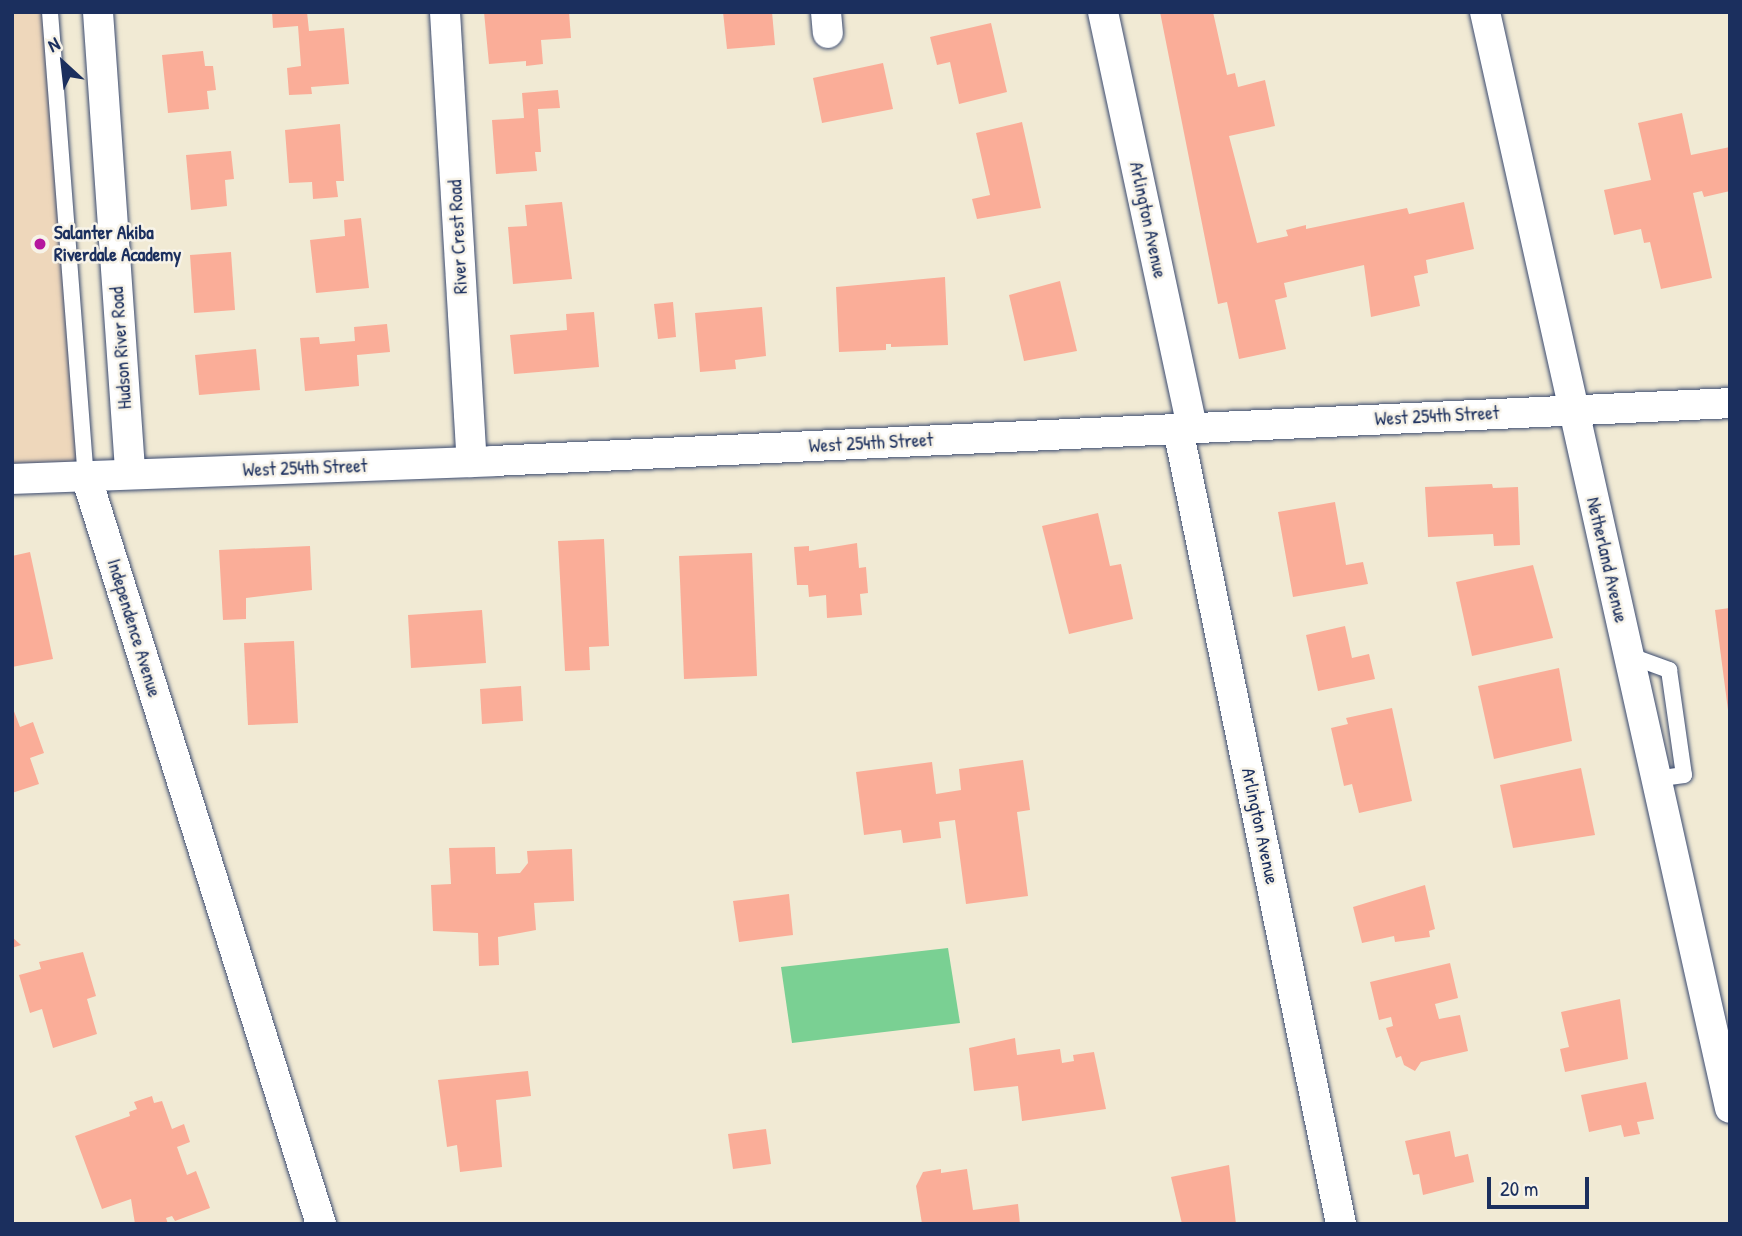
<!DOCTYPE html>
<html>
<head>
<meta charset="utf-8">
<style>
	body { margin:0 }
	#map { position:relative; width:1742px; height:1236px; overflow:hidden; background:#f1ead4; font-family:"Patrick Hand",sans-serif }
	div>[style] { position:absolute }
	.built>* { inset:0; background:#eed7bb }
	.green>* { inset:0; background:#7ad093 }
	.building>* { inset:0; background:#faad98 }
	.roads { filter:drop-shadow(0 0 2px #3b4b70) drop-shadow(0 0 2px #3b4b70) }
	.service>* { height:16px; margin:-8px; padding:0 8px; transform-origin:8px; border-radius:8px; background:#fff }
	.minor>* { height:30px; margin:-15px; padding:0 15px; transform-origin:15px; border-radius:15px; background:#fff }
	.dots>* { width:19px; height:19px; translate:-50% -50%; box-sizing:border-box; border:4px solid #f7f3e8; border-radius:50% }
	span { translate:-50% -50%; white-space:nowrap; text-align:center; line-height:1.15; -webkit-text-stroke:5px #f7f3e8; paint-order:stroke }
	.street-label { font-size:19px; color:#1b2f5e }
	.poi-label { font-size:19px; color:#1b2f5e; font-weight:700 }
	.left { translate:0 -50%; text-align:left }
	.frame { position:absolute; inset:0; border:14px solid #1b2f5e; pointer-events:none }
	.north { position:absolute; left:28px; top:28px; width:70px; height:70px; -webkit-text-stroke:5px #f7f3e8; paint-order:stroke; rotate:333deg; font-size:19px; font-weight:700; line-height:28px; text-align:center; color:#1b2f5e }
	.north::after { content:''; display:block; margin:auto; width:24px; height:32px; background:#1b2f5e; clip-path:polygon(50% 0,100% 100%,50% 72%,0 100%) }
	.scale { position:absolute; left:1487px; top:1177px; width:102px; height:32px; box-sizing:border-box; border:4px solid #1b2f5e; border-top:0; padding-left:9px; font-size:21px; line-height:24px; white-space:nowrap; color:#1b2f5e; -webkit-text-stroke:5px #f7f3e8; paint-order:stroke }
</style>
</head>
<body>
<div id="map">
	<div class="built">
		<i style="clip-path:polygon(12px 12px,50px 12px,86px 476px,12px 479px)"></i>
	</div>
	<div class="green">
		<i style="clip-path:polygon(948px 948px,960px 1023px,792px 1043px,781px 967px)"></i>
	</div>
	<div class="building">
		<i style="clip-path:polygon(272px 12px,307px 12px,309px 31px,344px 28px,349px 84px,311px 87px,312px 94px,289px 95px,287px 68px,301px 66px,298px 26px,273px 28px)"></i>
		<i style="clip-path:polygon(484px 12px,569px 12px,571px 38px,541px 40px,543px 64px,526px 66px,526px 61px,489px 64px)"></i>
		<i style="clip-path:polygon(723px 12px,772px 12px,775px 45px,727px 49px)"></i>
		<i style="clip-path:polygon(1160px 12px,1213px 12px,1227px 75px,1235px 73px,1238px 87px,1265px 80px,1275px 126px,1229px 136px,1257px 243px,1288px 236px,1286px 230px,1306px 225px,1306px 229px,1407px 208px,1409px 214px,1464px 202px,1474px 249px,1426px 260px,1428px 273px,1414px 276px,1420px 306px,1371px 317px,1364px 265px,1284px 283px,1287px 297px,1275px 300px,1286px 349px,1239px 359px,1227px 302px,1218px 304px)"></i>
		<i style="clip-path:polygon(991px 23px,1007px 92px,959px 104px,950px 62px,937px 65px,930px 37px)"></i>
		<i style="clip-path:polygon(203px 51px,205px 66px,213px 66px,216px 90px,207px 91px,209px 109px,168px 113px,162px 55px)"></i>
		<i style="clip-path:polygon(883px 63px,893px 109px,822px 123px,813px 78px)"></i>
		<i style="clip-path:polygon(558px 90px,560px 108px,538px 109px,541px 152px,535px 152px,537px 171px,496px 174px,492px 120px,524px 118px,522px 93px)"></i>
		<i style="clip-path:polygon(1682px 113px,1691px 155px,1730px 147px,1730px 191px,1704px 197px,1702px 191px,1693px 193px,1712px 278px,1661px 289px,1650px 242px,1644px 243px,1641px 229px,1614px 235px,1604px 190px,1651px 180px,1638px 123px)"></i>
		<i style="clip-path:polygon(1022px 122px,1041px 208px,977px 219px,972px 199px,990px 195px,976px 133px)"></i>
		<i style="clip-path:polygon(340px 124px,344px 181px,336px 181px,338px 197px,313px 199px,312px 182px,289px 183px,285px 130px)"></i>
		<i style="clip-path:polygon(231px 151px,234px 179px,225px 180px,227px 206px,191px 210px,186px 155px)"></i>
		<i style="clip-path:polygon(562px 202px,572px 279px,513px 284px,508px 227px,527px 226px,525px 205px)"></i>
		<i style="clip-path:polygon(361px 218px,369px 288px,316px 293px,310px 240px,345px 236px,344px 220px)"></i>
		<i style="clip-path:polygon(231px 252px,235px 310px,194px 313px,190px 255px)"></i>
		<i style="clip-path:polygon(945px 277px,948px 345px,891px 347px,891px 344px,886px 344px,886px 350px,839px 352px,836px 287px)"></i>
		<i style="clip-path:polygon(1060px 281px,1077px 351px,1024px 361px,1009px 295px)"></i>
		<i style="clip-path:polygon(673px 302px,676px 337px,658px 339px,654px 304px)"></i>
		<i style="clip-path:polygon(762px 307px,766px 356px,735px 360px,736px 369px,700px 372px,695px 313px)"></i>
		<i style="clip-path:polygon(594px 312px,599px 367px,514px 374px,510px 335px,567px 330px,566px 314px)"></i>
		<i style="clip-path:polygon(387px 324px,390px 352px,357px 355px,359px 386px,305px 391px,300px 338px,319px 337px,320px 344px,355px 341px,354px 327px)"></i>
		<i style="clip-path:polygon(256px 349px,260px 390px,199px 395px,195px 355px)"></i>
		<i style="clip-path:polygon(1492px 484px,1493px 488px,1518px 487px,1520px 545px,1494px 546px,1493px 534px,1428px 537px,1425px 487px)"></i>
		<i style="clip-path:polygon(1335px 502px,1346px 565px,1363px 562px,1368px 584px,1293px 597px,1278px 512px)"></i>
		<i style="clip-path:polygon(1098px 513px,1110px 566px,1121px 564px,1133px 619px,1069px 634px,1042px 526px)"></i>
		<i style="clip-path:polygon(604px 539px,609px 646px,589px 647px,590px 670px,565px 671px,558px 541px)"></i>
		<i style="clip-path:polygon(857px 543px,859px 568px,866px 567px,868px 593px,860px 594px,862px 615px,827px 618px,826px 595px,809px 597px,808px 585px,797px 585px,794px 547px,809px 546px,809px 551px)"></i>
		<i style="clip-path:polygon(310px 546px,312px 590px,246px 598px,246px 619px,223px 620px,219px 550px)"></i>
		<i style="clip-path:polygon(30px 552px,53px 659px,12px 667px,12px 556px)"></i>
		<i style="clip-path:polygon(752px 553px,757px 676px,684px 679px,679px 556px)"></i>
		<i style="clip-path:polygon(1533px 565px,1553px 638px,1472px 656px,1456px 582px)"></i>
		<i style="clip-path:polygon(1730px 608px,1730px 710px,1728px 710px,1715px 610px)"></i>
		<i style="clip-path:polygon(482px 610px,486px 663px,411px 668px,408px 615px)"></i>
		<i style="clip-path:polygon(1345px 626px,1352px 658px,1369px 654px,1375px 679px,1318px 691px,1306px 635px)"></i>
		<i style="clip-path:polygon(294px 641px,298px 723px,248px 725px,244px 643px)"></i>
		<i style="clip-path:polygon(1559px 668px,1572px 741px,1494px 759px,1478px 686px)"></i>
		<i style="clip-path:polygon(521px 686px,523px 721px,482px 724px,480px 689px)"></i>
		<i style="clip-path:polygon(12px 706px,20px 727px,33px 722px,44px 753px,30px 758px,39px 784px,12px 793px)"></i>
		<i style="clip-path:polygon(1392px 708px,1412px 801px,1359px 813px,1352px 784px,1344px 786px,1331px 728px,1348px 724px,1346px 718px)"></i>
		<i style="clip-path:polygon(1023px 760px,1030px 810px,1017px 812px,1028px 896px,966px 904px,955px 820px,939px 822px,941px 838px,903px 843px,901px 830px,864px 835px,856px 772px,932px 762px,936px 794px,961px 790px,959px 769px)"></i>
		<i style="clip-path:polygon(1581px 768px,1595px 835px,1513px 848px,1500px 785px)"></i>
		<i style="clip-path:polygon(495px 847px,496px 874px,520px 873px,528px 863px,527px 851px,572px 849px,574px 901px,534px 903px,536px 930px,498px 937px,499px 965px,479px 966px,478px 933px,433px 931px,431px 885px,451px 884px,449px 848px)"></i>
		<i style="clip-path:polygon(1425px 885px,1435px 929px,1429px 931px,1430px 937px,1395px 942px,1394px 936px,1362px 943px,1353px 907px)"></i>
		<i style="clip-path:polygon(789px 894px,793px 935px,739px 942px,733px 901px)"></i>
		<i style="clip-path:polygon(12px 937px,21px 945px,12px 948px)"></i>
		<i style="clip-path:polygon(83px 952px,96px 996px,87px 999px,97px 1034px,53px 1048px,42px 1009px,30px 1013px,19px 975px,41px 969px,39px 962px)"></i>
		<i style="clip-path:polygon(1450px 963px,1458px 998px,1435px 1004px,1439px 1019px,1460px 1015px,1468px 1051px,1421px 1062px,1415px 1071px,1404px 1065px,1401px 1056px,1396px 1058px,1386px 1028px,1393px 1026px,1391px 1017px,1379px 1020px,1370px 982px)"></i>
		<i style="clip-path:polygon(1620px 999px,1628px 1059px,1565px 1072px,1560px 1049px,1569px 1047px,1561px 1012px)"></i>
		<i style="clip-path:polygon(1015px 1038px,1017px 1055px,1060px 1049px,1062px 1063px,1074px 1061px,1073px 1055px,1094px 1052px,1106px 1109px,1022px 1121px,1018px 1086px,974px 1091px,969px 1048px)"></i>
		<i style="clip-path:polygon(528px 1071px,531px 1096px,496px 1100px,502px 1167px,460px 1172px,457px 1145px,447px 1147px,438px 1080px)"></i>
		<i style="clip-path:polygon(1646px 1082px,1654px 1119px,1637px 1122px,1640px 1134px,1624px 1137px,1621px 1125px,1589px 1132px,1581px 1095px)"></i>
		<i style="clip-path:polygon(152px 1096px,154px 1103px,162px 1101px,172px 1129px,184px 1124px,190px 1142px,177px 1147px,187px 1175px,196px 1171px,210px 1208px,175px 1221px,172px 1216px,166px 1218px,168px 1224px,135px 1224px,131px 1199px,102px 1209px,75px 1136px,130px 1116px,129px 1112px,137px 1109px,134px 1102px)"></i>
		<i style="clip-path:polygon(766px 1129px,771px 1164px,733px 1169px,728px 1134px)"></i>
		<i style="clip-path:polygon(1450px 1131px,1455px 1157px,1468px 1154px,1474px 1182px,1423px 1195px,1419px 1174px,1413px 1175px,1405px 1141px)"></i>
		<i style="clip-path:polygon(1229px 1165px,1236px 1224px,1182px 1224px,1171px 1177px)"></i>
		<i style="clip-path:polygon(941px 1169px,941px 1173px,967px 1169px,973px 1210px,1018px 1204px,1020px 1224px,922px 1224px,916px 1186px,923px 1172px)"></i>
	</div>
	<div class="roads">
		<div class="service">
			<i style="left:50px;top:12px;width:465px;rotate:85.6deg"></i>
			<i style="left:1628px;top:655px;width:44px;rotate:20.1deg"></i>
			<i style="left:1669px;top:670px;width:106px;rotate:81.9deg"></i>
			<i style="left:1684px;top:775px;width:28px;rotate:172deg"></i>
		</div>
		<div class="minor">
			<i style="left:98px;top:12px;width:463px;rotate:86deg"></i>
			<i style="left:445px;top:12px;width:451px;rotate:86.6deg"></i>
			<i style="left:826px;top:12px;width:21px;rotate:85deg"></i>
			<i style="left:1103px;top:12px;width:425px;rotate:77.9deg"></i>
			<i style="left:1485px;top:12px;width:1123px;rotate:77.4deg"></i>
			<i style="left:1178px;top:429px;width:812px;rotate:78.41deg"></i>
			<i style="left:86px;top:476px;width:784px;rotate:72.56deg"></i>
			<i style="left:12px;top:479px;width:481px;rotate:-2.1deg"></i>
			<i style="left:493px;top:461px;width:1238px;rotate:-2.68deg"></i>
		</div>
	</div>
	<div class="dots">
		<i style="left:40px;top:244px;background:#b5179e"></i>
	</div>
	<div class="street-label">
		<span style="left:1148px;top:220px;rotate:78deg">Arlington Avenue</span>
		<span style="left:458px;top:237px;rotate:-93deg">River Crest Road</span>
		<span style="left:121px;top:348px;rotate:-94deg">Hudson River Road</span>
		<span style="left:1437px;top:416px;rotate:-3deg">West 254th Street</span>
		<span style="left:871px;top:443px;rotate:-3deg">West 254th Street</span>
		<span style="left:305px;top:468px;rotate:-2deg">West 254th Street</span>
		<span style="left:1607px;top:560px;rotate:77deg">Netherland Avenue</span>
		<span style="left:134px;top:628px;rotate:73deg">Independence Avenue</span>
		<span style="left:1260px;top:826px;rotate:78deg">Arlington Avenue</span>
	</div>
	<div class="poi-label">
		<span class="left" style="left:54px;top:244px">Salanter Akiba<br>Riverdale Academy</span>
	</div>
	<div class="frame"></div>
	<div class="north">N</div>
	<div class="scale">20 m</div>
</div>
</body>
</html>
